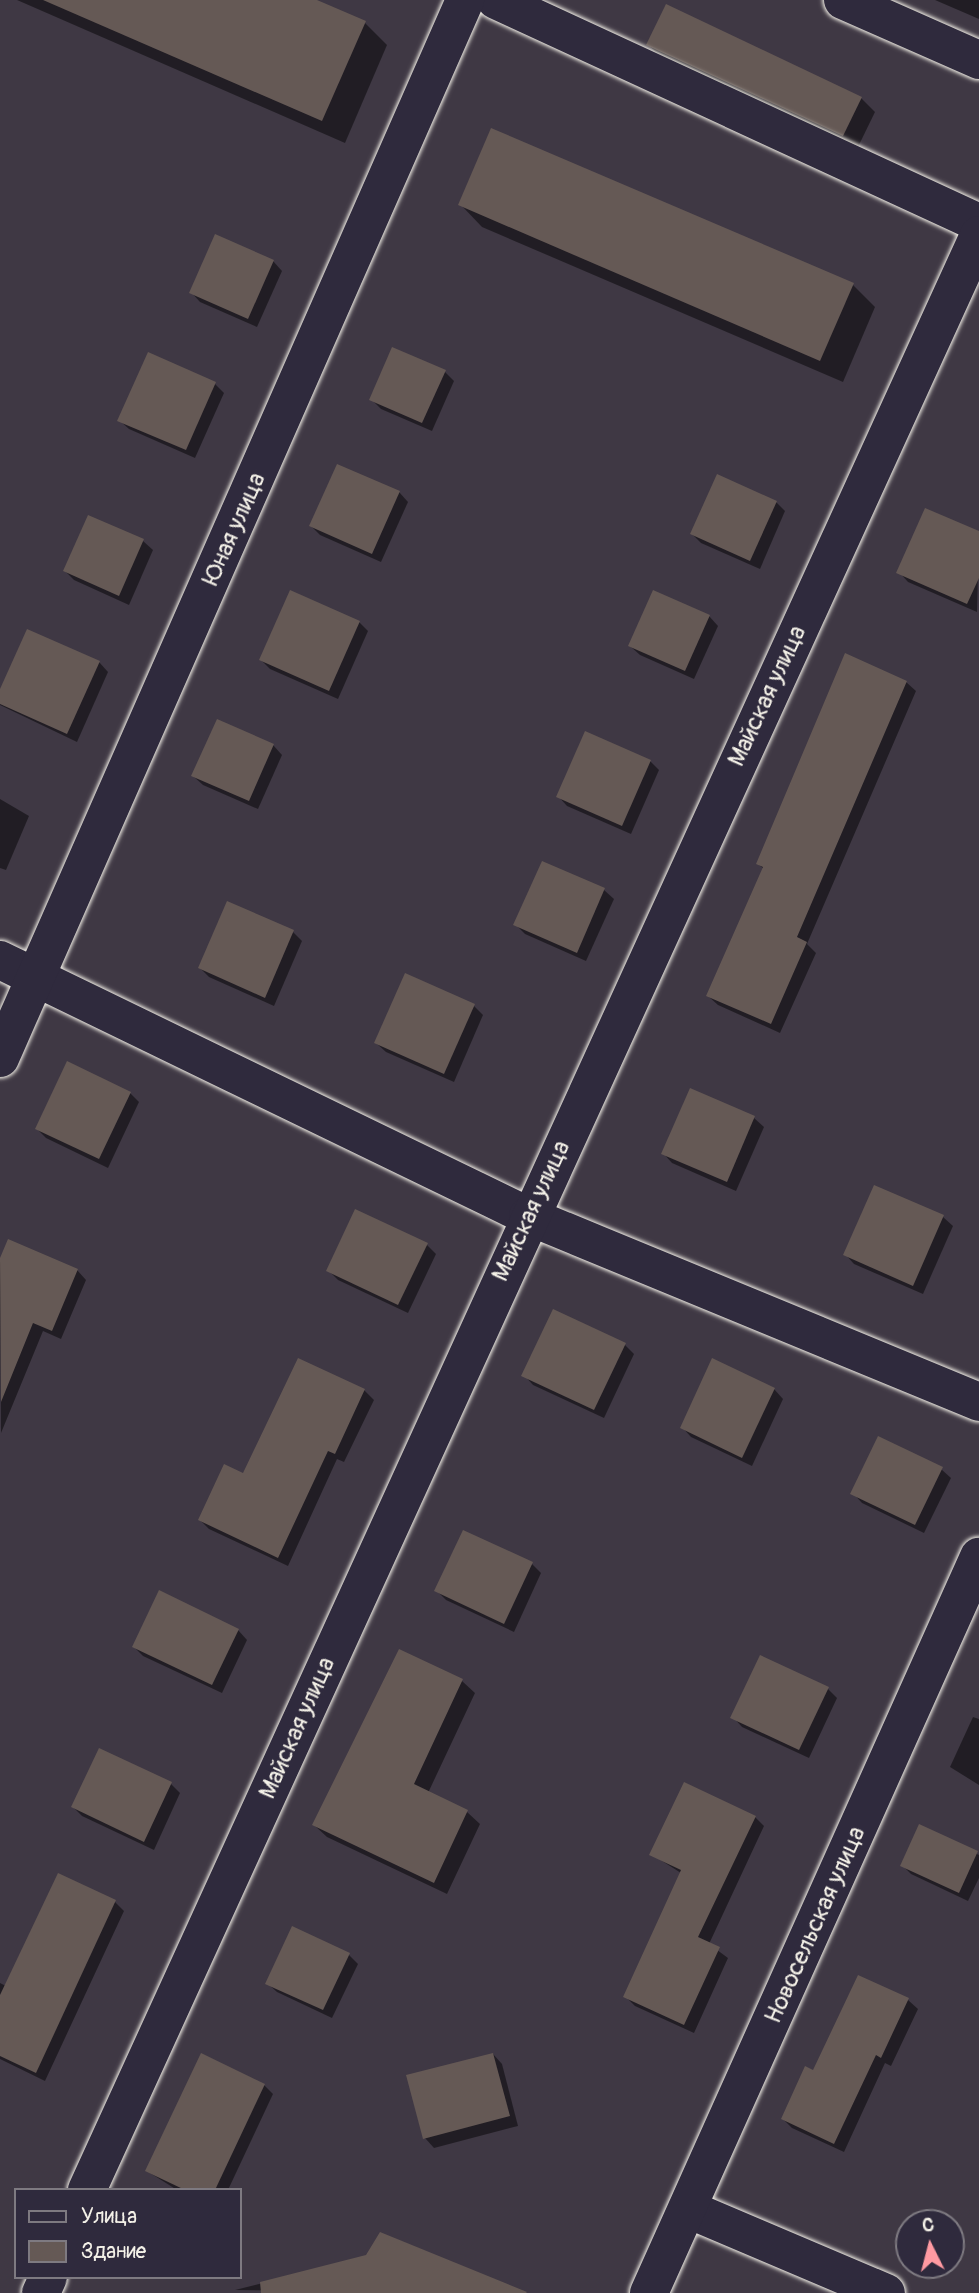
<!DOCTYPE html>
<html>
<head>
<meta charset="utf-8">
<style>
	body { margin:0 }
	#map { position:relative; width:979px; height:2293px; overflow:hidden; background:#3f3844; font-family:Pangolin,sans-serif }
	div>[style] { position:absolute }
	.shadow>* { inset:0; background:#0007 }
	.building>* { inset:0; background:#655955 }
	.roads { filter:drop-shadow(0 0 2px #f4f1e8) drop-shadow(0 0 2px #f4f1e8) }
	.minor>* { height:38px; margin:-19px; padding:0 19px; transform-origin:19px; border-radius:19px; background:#2f2a3d }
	span { translate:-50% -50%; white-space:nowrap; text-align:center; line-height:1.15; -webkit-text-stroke:5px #2f2a3d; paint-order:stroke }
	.street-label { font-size:24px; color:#f4f1e8 }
	.legend { position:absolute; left:14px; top:2188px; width:228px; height:91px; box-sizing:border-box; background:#2f2a3d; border:2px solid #7e7a81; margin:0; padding:9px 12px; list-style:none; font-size:21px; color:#f4f1e8 }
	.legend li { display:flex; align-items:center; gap:14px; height:35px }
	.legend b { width:35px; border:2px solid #7e7a81 }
	.north { position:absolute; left:895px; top:2209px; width:70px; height:70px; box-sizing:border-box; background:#2f2a3d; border:2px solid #7e7a81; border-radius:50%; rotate:354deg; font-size:19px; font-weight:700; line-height:28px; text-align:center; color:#f4f1e8 }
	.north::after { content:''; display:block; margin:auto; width:24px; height:32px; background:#ff9aa2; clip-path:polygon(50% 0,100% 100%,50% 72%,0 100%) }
</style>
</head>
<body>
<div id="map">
	<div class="shadow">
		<i style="clip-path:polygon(17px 0,313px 0,365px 23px,387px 45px,345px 143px)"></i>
		<i style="clip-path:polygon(935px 0,979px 0,979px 19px)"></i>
		<i style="clip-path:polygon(649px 45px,861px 98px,875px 112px,857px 149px,662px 59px)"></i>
		<i style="clip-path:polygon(460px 204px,853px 285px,875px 307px,843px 382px,482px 227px)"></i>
		<i style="clip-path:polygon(273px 261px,282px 271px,257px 327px,200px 302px,191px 292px)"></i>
		<i style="clip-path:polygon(445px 372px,454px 381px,432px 431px,381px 409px,371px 399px)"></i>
		<i style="clip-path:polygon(215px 384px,224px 393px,195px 458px,129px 429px,119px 420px)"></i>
		<i style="clip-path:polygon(399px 492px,408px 502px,381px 562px,320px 535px,311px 526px)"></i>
		<i style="clip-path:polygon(776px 502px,785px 511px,760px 569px,701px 543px,692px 534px)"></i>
		<i style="clip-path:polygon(979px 533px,977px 612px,908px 582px,899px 572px)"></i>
		<i style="clip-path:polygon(143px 541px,153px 550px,129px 605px,74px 580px,65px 571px)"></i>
		<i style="clip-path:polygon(709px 616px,718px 626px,694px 679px,640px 655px,630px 646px)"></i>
		<i style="clip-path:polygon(359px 622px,368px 631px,338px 699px,270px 669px,261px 660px)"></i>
		<i style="clip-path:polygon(99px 662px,108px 672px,77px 742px,0 705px,0 694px)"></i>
		<i style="clip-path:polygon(906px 682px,916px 691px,807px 944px,816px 953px,780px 1033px,718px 1005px,708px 996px,764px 869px,758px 864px)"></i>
		<i style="clip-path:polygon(273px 745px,282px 755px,258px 809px,203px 785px,193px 776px)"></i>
		<i style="clip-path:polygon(650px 761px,659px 770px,631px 834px,567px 806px,558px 796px)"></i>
		<i style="clip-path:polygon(0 799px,29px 816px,6px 870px,0 868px)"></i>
		<i style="clip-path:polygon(542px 863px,604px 890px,614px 899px,586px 961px,525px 934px,515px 924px)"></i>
		<i style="clip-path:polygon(293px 932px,302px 941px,274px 1006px,209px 977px,200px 968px)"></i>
		<i style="clip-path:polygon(474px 1006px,483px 1015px,454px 1082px,386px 1052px,376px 1043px)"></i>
		<i style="clip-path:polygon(130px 1093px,139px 1102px,108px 1168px,46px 1138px,37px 1129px)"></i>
		<i style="clip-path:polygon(754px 1118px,764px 1127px,736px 1191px,672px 1163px,663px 1153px)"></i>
		<i style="clip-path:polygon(875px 1187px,943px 1217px,953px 1226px,923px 1294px,854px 1264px,845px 1254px)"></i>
		<i style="clip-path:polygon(9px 1241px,77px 1270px,86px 1280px,61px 1339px,43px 1331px,1px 1433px,0 1263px)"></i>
		<i style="clip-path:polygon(427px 1245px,436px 1254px,408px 1313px,338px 1280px,328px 1270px)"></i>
		<i style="clip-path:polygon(625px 1345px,634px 1354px,604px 1418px,533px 1385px,524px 1375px)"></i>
		<i style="clip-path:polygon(299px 1360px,364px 1390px,374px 1400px,344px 1462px,337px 1459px,288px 1566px,209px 1529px,200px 1520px,244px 1475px)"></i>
		<i style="clip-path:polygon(774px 1389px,783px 1399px,752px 1466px,691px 1437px,682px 1427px)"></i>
		<i style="clip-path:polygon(941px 1469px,951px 1478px,924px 1533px,862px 1503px,853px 1493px)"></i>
		<i style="clip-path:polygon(532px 1564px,541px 1573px,514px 1632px,446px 1600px,436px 1590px)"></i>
		<i style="clip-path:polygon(238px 1630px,247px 1640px,222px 1693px,143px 1656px,134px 1647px)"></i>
		<i style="clip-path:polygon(399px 1651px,462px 1681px,475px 1693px,428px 1793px,467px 1812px,480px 1824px,447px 1894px,327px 1837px,314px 1825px)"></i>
		<i style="clip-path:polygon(828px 1689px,837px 1698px,809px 1758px,742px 1727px,733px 1717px)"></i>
		<i style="clip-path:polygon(973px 1717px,979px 1719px,979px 1785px,950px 1767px)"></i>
		<i style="clip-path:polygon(171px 1784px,180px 1793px,154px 1850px,82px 1816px,73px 1807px)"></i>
		<i style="clip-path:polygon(755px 1817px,764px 1826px,709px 1944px,728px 1958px,694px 2033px,635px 2006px,625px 1996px,681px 1873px,651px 1854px)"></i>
		<i style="clip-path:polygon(920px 1826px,979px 1855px,979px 1878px,968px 1901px,911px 1874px,902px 1865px)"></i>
		<i style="clip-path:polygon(115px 1902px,124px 1911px,45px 2081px,0 2059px,0 1983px,6px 1986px)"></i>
		<i style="clip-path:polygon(349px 1955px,358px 1964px,332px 2018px,277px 1992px,267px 1983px)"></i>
		<i style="clip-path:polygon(859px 1977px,908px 2000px,918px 2009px,891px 2066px,885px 2063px,844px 2152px,792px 2128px,783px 2119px,814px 2072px)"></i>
		<i style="clip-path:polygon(493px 2054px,502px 2064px,518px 2126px,434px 2148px,425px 2138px)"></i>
		<i style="clip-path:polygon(264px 2085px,273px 2094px,228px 2190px,177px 2190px,147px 2171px)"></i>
		<i style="clip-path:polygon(367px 2257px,485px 2293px,235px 2290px)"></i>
	</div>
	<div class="building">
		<i style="clip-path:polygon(43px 0,317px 0,366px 21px,322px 121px)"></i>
		<i style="clip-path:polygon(666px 4px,862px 97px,843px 136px,646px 45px)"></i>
		<i style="clip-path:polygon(491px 128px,854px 283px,820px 361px,458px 205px)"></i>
		<i style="clip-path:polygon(215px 234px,274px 260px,248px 319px,189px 293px)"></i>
		<i style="clip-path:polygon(392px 347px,446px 370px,422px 423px,369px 400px)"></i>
		<i style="clip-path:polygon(148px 352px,216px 382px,186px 450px,117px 421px)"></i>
		<i style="clip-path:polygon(337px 464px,400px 491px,372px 554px,309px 526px)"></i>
		<i style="clip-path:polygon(717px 474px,777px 501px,750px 561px,690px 534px)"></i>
		<i style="clip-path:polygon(925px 508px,979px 531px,979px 578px,967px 604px,896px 573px)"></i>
		<i style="clip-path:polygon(88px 515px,144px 539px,119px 596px,63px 571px)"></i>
		<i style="clip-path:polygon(290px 590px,360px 621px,329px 691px,259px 660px)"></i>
		<i style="clip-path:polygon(653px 590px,710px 615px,685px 671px,628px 646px)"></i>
		<i style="clip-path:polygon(27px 629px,100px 661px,67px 734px,0 704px,0 689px)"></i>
		<i style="clip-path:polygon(845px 653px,907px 681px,797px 937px,807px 942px,771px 1024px,706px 996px,763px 867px,756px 864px)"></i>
		<i style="clip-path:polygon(217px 719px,274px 744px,249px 801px,191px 776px)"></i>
		<i style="clip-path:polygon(585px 731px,651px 760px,622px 826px,556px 797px)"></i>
		<i style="clip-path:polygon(542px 861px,605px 888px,577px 953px,513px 925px)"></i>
		<i style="clip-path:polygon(227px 901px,294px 930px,265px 998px,198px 968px)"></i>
		<i style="clip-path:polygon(405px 973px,475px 1004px,444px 1074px,374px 1043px)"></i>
		<i style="clip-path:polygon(67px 1061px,131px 1092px,99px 1159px,35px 1129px)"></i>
		<i style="clip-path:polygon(690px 1088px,755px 1116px,727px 1182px,661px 1154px)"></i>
		<i style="clip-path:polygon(874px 1185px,944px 1215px,913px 1286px,843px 1255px)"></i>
		<i style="clip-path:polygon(355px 1209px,428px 1243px,398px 1305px,326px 1271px)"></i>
		<i style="clip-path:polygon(8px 1239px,78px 1269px,52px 1331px,33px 1323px,1px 1402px,0 1258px)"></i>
		<i style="clip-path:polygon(553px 1309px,626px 1343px,594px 1410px,521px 1376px)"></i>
		<i style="clip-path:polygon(298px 1358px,365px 1389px,335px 1454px,328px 1451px,278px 1558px,198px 1520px,224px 1464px,243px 1473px)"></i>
		<i style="clip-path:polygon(712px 1358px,775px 1388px,742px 1458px,680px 1428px)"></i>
		<i style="clip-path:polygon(878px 1436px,943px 1467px,915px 1525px,850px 1494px)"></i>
		<i style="clip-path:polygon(463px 1530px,533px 1562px,504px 1624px,434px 1591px)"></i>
		<i style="clip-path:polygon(159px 1590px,239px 1629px,212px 1685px,132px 1647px)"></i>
		<i style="clip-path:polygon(399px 1649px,463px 1679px,414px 1784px,468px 1810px,434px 1883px,312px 1825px)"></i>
		<i style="clip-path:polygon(760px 1655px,829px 1687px,799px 1750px,730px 1718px)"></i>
		<i style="clip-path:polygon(99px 1748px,172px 1782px,144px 1842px,71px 1807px)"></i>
		<i style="clip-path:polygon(684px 1782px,756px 1816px,698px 1937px,720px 1947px,684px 2025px,623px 1997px,681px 1870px,649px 1855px)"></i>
		<i style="clip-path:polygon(919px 1824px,978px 1851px,959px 1893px,900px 1866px)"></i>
		<i style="clip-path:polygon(58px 1873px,116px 1900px,36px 2073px,0 2056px,0 1995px)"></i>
		<i style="clip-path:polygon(292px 1926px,350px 1953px,323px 2010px,265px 1984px)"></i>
		<i style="clip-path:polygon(858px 1975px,909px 1998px,881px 2058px,876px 2055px,834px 2144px,781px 2119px,805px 2066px,813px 2070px)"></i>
		<i style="clip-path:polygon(201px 2053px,265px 2084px,215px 2190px,185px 2190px,145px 2171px)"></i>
		<i style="clip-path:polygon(493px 2053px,510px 2116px,423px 2139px,406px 2075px)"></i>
		<i style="clip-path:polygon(380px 2232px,527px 2292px,526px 2293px,261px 2293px,260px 2282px,366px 2255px)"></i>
	</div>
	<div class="roads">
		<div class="minor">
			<i style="left:496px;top:0;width:532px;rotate:24.78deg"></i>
			<i style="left:843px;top:0;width:149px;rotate:23.8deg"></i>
			<i style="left:0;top:960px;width:587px;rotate:25.87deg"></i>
			<i style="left:528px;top:1216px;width:488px;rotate:22.4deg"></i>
			<i style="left:0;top:1058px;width:1156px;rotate:-66.27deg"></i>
			<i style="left:87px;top:2190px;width:2149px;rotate:-65.47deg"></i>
			<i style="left:688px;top:2209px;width:215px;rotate:23deg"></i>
			<i style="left:41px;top:2293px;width:17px;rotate:-66deg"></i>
			<i style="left:649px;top:2293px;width:807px;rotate:-65.85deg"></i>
		</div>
	</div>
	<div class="street-label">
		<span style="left:234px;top:529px;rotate:-66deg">Юная улица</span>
		<span style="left:767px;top:696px;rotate:-65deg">Майская улица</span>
		<span style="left:531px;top:1211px;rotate:-65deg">Майская улица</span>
		<span style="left:297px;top:1728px;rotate:-66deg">Майская улица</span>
		<span style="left:815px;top:1925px;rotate:-66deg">Новосельская улица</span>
	</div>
	<ul class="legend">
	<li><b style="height:9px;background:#2f2a3d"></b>Улица</li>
	<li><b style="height:19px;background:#655955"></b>Здание</li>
	</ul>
	<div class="north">С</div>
</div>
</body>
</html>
